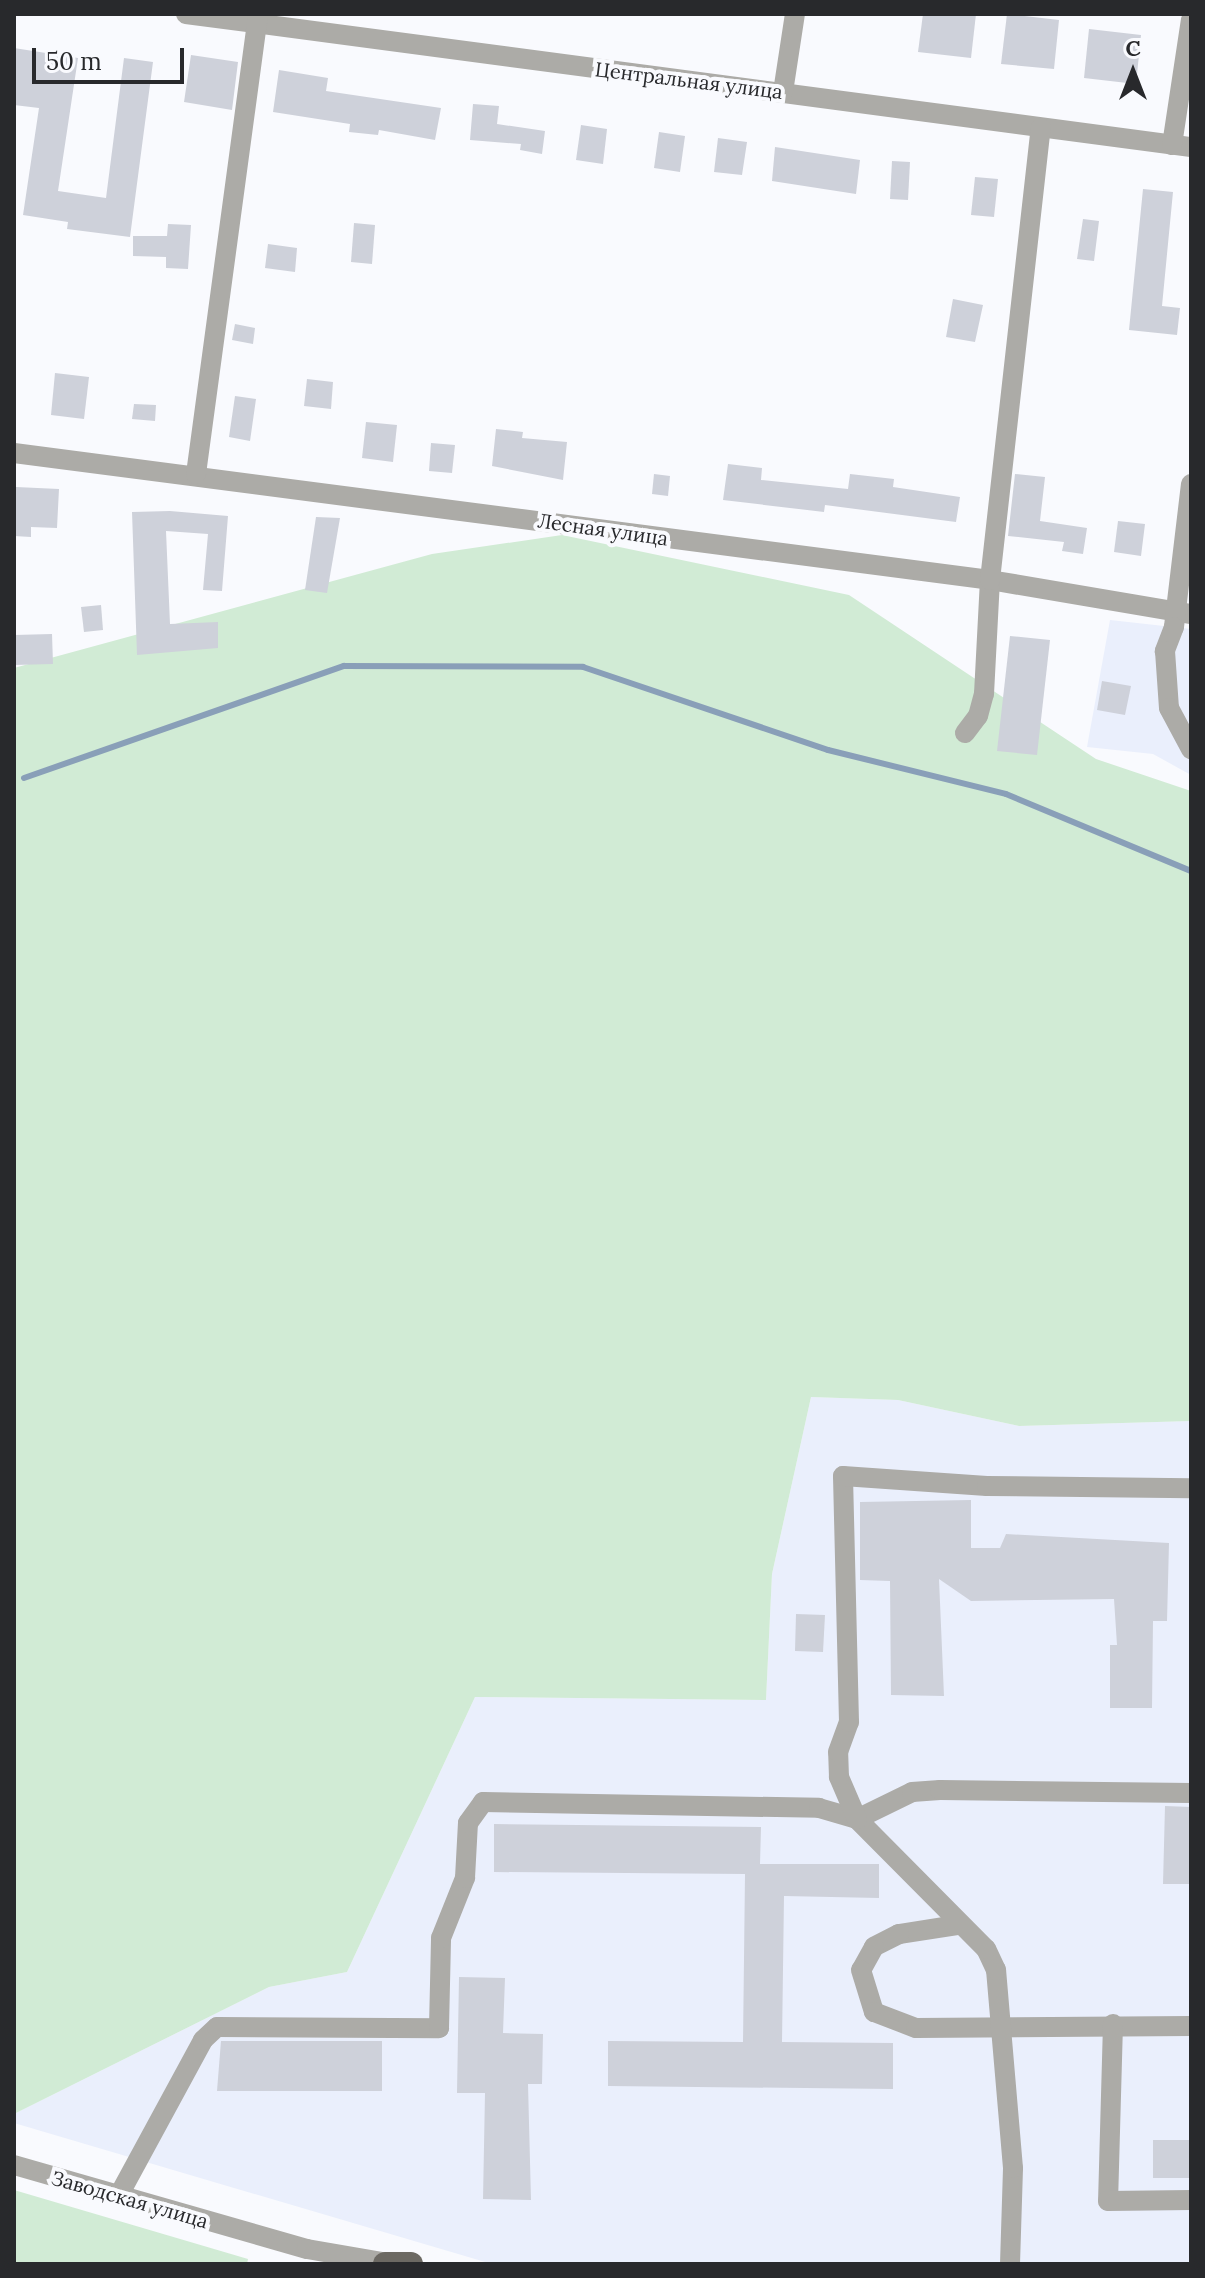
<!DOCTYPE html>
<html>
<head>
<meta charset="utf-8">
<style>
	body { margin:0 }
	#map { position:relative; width:1205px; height:2278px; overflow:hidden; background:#f9fafe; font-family:Lora,serif }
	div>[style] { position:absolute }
	.built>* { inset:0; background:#eaeffc }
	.green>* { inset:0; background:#d1ebd5 }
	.stream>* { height:6px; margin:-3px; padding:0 3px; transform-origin:3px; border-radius:3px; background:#899fb8 }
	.building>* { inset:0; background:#ced1da }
	.minor>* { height:20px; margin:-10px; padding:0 10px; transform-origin:10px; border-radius:10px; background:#acaba7 }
	.major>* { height:24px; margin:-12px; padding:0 12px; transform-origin:12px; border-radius:12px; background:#6c6963 }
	span { translate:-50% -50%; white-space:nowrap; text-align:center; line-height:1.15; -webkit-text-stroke:8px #f9fafe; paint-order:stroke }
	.street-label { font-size:20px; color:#28292c }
	.frame { position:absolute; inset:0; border:16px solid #28292c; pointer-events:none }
	.north { position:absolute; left:1093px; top:32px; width:80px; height:80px; -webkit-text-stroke:6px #f9fafe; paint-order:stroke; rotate:0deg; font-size:22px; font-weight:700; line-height:32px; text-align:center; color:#28292c }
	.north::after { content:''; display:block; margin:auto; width:28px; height:36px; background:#28292c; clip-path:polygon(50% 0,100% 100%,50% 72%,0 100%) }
	.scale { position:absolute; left:32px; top:48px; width:152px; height:36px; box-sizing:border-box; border:4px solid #28292c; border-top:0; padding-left:10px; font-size:24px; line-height:28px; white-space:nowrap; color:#28292c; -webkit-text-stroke:6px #f9fafe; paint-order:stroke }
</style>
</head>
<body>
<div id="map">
	<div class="built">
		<i style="clip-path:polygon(1110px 620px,1191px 629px,1191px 775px,1153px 754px,1087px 747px)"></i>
		<i style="clip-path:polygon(811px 1397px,898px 1400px,1019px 1426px,1191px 1421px,1191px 2264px,492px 2264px,14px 2123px,14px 2114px,269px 1987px,347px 1972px,475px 1697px,766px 1700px,772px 1574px)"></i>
	</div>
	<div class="green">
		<i style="clip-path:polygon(562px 535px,849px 595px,1096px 759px,1191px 791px,1191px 1421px,1019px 1426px,898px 1400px,811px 1397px,772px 1574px,766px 1700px,475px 1697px,347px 1972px,269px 1987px,14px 2114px,14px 668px,432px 554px)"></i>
		<i style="clip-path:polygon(14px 2190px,248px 2259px,247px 2264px,14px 2264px)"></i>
	</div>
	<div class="stream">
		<i style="left:24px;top:778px;width:339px;rotate:-19.3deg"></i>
		<i style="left:344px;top:666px;width:239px;rotate:0.2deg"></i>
		<i style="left:583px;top:667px;width:259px;rotate:18.7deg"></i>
		<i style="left:828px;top:750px;width:183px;rotate:13.9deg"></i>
		<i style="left:1006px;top:794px;width:200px;rotate:22.6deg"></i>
	</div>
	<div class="building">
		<i style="clip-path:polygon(923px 14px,976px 14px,971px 58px,918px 52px)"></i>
		<i style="clip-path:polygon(1007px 14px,1059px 20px,1054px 69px,1001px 64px)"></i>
		<i style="clip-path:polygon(1089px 29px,1141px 35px,1136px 84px,1084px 78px)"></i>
		<i style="clip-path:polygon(14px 48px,78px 58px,58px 191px,106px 198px,124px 58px,153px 62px,130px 237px,67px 229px,68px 222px,23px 215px,39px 108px,14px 105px)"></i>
		<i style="clip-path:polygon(191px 55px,238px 62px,232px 110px,184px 102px)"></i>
		<i style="clip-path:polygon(279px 70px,328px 78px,326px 91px,441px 108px,435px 140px,379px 130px,378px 135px,349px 132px,350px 124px,273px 112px)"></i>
		<i style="clip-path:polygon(473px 104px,499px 106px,497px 124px,545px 131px,542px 154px,520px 150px,521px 144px,470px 140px)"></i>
		<i style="clip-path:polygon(581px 125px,607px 129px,603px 164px,576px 160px)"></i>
		<i style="clip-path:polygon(659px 132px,685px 136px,680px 172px,654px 168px)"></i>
		<i style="clip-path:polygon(718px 138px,747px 142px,742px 175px,714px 172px)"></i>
		<i style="clip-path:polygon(775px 147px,860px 160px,856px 194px,772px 181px)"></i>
		<i style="clip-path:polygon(892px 161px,910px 162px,908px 200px,890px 199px)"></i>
		<i style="clip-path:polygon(975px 177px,998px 179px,994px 217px,971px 215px)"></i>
		<i style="clip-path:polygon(1143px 189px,1173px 192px,1162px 306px,1180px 308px,1177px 335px,1129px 330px)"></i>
		<i style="clip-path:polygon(1083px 219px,1099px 221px,1094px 261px,1077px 259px)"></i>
		<i style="clip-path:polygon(354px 223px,375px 225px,372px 264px,351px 262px)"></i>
		<i style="clip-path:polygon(168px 224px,191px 225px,188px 269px,166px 268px,166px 257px,133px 256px,133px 236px,167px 236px)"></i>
		<i style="clip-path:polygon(268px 244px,297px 248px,295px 272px,265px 268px)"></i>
		<i style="clip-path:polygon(953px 299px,983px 305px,975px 342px,946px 337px)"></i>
		<i style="clip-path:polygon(235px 324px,255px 328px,253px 344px,232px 340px)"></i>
		<i style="clip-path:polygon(55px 373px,89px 377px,84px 419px,51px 415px)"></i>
		<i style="clip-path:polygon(307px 379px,333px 382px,331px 409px,304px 406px)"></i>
		<i style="clip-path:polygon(235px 396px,256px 399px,250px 441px,229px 437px)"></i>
		<i style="clip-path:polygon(134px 404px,156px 405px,155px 421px,132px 419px)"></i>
		<i style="clip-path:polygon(366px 422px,397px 425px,393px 462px,362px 458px)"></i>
		<i style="clip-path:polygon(496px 429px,523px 432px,522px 438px,567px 442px,563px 480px,492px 466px)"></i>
		<i style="clip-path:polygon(431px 443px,455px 445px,452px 473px,429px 471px)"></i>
		<i style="clip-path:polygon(728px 464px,762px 468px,761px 480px,848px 489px,850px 474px,894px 479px,893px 487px,960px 497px,956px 522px,825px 505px,824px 512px,723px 500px)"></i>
		<i style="clip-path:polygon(654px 474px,670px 476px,668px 496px,652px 494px)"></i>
		<i style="clip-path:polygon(1015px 474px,1045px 477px,1040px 521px,1087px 528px,1083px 554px,1062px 551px,1064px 542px,1008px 536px)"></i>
		<i style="clip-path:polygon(16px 487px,59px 489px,57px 528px,31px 527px,31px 537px,14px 536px)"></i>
		<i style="clip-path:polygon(170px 511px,228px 516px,222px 591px,203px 590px,208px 534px,166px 531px,170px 624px,218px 622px,218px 648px,137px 655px,132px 512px)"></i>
		<i style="clip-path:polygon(316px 517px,340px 518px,327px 593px,305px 590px)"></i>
		<i style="clip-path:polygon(1118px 521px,1145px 524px,1141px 556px,1114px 552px)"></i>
		<i style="clip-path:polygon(101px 605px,103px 630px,84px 632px,81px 607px)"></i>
		<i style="clip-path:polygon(52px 634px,53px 664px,14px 665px,14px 635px)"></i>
		<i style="clip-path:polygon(1010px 636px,1050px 640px,1037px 755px,997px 751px)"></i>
		<i style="clip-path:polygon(1102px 681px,1131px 686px,1125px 715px,1097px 710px)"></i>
		<i style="clip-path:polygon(971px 1500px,971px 1548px,1000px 1548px,1006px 1534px,1169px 1543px,1167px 1621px,1153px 1621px,1152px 1708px,1110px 1708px,1110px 1645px,1117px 1645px,1114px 1599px,971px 1601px,939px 1579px,944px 1696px,891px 1695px,890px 1581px,860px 1580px,860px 1502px)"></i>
		<i style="clip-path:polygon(796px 1614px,825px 1615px,823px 1652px,795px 1651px)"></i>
		<i style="clip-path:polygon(1165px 1806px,1191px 1807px,1191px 1884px,1163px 1884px)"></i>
		<i style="clip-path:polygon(494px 1824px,761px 1827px,760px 1864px,879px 1864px,879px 1898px,784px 1896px,782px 2042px,893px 2043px,893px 2089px,608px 2086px,608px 2041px,743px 2042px,745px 1874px,494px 1872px)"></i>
		<i style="clip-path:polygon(459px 1977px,505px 1978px,503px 2033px,543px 2034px,542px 2084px,528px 2084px,531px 2200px,483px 2199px,485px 2093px,457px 2093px)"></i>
		<i style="clip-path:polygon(221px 2041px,382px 2041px,382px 2091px,217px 2091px)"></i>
		<i style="clip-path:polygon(1153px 2140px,1191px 2140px,1191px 2178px,1153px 2178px)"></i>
	</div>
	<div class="minor">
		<i style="left:186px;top:14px;width:1014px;rotate:7.54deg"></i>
		<i style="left:783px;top:92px;width:79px;rotate:-81.3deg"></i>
		<i style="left:1172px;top:145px;width:127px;rotate:-81.4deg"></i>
		<i style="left:14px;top:453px;width:984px;rotate:7.41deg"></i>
		<i style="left:990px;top:580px;width:204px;rotate:9.6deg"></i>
		<i style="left:196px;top:474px;width:464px;rotate:-82.3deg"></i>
		<i style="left:1191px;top:484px;width:144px;rotate:96.8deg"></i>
		<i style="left:1174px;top:627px;width:26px;rotate:111deg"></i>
		<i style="left:1165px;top:651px;width:57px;rotate:86deg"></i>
		<i style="left:1169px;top:708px;width:47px;rotate:61.8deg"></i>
		<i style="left:965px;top:733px;width:21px;rotate:-53deg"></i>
		<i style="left:978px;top:716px;width:23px;rotate:-75deg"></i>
		<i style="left:984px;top:694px;width:114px;rotate:-87deg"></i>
		<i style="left:990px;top:580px;width:455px;rotate:-83.6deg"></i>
		<i style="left:957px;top:1925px;width:59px;rotate:171.2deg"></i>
		<i style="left:899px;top:1934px;width:28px;rotate:153deg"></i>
		<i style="left:874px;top:1947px;width:26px;rotate:119deg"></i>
		<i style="left:861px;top:1970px;width:44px;rotate:72.8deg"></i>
		<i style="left:874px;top:2012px;width:45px;rotate:20.9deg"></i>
		<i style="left:916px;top:2028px;width:275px;rotate:-0.4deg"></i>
		<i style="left:1113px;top:2024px;width:177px;rotate:91.6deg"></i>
		<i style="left:1108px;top:2201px;width:83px;rotate:-0.7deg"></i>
		<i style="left:14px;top:2165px;width:305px;rotate:16deg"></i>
		<i style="left:307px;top:2249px;width:81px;rotate:9.9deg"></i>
		<i style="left:119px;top:2195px;width:176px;rotate:-61.5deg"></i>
		<i style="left:203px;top:2040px;width:19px;rotate:-43deg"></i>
		<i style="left:217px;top:2027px;width:222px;rotate:0.3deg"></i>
		<i style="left:439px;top:2028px;width:90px;rotate:-88.7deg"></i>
		<i style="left:441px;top:1938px;width:65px;rotate:-68.2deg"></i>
		<i style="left:465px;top:1878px;width:55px;rotate:-86.9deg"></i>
		<i style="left:468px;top:1823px;width:26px;rotate:-54deg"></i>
		<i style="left:483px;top:1802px;width:336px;rotate:1deg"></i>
		<i style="left:819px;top:1808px;width:40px;rotate:16deg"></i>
		<i style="left:857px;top:1819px;width:61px;rotate:-26.1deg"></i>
		<i style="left:912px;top:1792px;width:28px;rotate:-4deg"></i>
		<i style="left:940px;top:1790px;width:251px;rotate:0.7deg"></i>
		<i style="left:1010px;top:2264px;width:96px;rotate:-88.2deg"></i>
		<i style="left:1013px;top:2168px;width:199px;rotate:-94.9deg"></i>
		<i style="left:996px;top:1970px;width:23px;rotate:-115deg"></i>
		<i style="left:986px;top:1949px;width:183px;rotate:-134.8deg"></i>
		<i style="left:857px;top:1819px;width:46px;rotate:-113.2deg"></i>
		<i style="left:839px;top:1777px;width:25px;rotate:-92deg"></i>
		<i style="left:838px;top:1752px;width:32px;rotate:-70deg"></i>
		<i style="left:849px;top:1722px;width:246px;rotate:-91.4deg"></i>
		<i style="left:843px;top:1476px;width:144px;rotate:4deg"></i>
		<i style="left:987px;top:1486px;width:204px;rotate:0.6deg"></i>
	</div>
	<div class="major">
		<i style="left:385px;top:2264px;width:26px"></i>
	</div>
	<div class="street-label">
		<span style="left:689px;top:80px;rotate:7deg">Центральная улица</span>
		<span style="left:603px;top:529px;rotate:8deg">Лесная улица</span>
		<span style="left:130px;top:2199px;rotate:16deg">Заводская улица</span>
	</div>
	<div class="frame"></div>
	<div class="north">С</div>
	<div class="scale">50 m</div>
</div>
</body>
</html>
